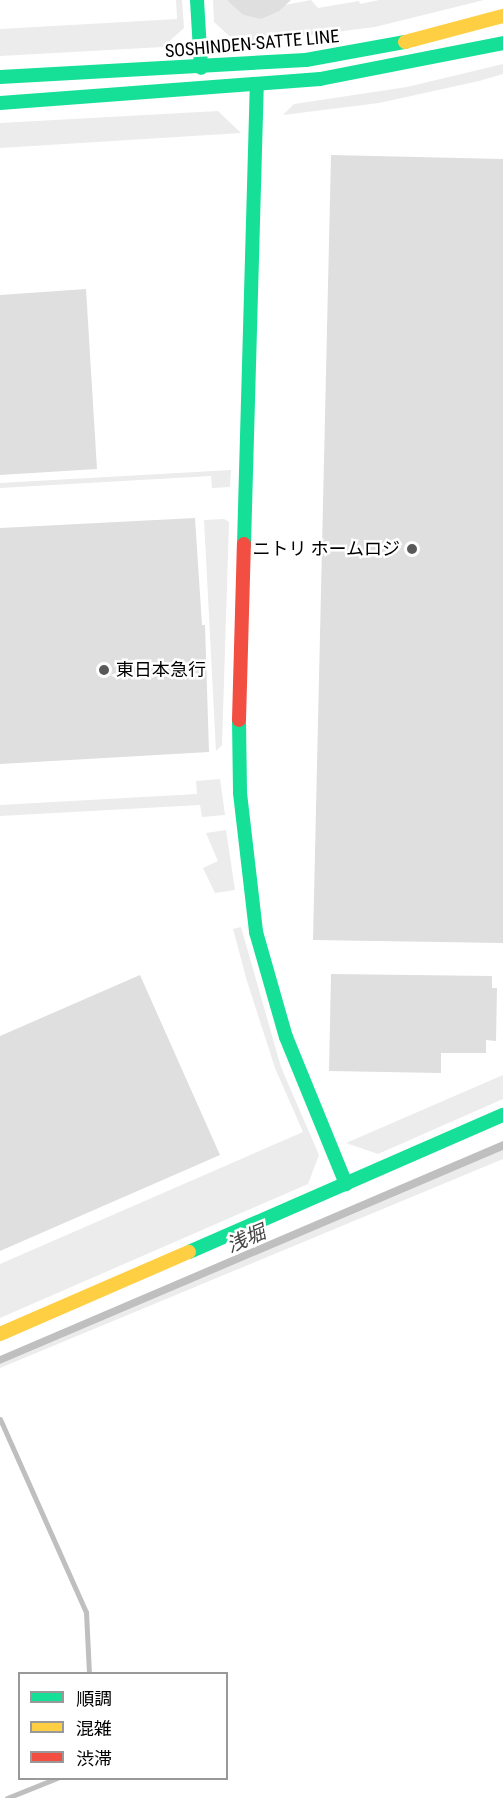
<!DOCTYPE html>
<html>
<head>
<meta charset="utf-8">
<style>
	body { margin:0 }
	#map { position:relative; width:503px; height:1798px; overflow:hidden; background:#fff; font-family:"Roboto Condensed","Noto Sans JP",sans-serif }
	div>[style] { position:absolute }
	.green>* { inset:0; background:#ececec }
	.water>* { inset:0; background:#bfbfbf }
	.stream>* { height:5px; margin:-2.5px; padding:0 2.5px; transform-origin:2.5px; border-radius:2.5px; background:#bfbfbf }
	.building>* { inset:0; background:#dfdfdf }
	.fast>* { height:14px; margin:-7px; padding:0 7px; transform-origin:7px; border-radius:7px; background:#16e098 }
	.slow>* { height:14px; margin:-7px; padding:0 7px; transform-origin:7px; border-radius:7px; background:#ffcf43 }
	.jam>* { height:14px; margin:-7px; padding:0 7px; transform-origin:7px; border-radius:7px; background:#f24e42 }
	.dots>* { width:16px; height:16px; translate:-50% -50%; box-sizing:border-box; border:3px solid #fff; border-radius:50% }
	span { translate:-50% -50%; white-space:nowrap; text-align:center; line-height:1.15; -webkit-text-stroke:5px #fff; paint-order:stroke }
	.street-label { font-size:18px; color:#000 }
	.poi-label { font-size:18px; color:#000 }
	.right { translate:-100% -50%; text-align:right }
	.left { translate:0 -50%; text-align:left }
	.water-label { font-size:20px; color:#444; font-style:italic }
	.legend { position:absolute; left:18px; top:1672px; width:210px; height:108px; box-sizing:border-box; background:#fff; border:2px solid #999; margin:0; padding:8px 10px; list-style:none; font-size:18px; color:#000 }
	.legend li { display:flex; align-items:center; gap:12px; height:30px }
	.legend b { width:30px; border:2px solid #999 }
</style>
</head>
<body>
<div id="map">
	<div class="green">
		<i style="clip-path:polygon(176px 0,182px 0,184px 28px,163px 47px,0 56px,0 29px,177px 19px)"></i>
		<i style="clip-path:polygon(213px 0,228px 0,243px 15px,261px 19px,285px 5px,311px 0,318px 8px,359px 1px,360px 4px,379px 0,484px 0,375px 27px,238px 44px,214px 22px)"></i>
		<i style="clip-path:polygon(503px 64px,503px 74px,479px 81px,379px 103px,283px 115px,294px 104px,407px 87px)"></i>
		<i style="clip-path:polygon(218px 111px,241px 133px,0 148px,0 123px)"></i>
		<i style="clip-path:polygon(231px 470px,230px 487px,212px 488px,211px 476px,0 488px,0 483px)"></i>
		<i style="clip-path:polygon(224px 519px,229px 522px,222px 745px,216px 751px,204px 520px)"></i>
		<i style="clip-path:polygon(220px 779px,225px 815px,202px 817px,200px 805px,0 816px,0 805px,197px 794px,196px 781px)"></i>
		<i style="clip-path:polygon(226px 830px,235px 890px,215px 893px,203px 868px,218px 861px,206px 833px)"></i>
		<i style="clip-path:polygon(241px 927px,281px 1067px,319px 1155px,308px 1184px,0 1318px,0 1264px,303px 1132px,275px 1068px,247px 981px,233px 929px)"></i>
		<i style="clip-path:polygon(503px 1075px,503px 1099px,378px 1154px,346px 1143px)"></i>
		<i style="clip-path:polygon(503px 1150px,503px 1159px,0 1368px,0 1364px)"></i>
	</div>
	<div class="water">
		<i style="clip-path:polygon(503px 1141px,503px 1150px,0 1364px,0 1356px)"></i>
	</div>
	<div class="stream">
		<i style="left:0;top:1419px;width:211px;rotate:66deg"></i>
		<i style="left:86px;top:1612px;width:62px;rotate:87.2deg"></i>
		<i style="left:7px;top:1798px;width:54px;rotate:-21.8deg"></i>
	</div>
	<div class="building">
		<i style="clip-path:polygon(227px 0,291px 0,279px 11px,261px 19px,243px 15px)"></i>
		<i style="clip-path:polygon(331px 155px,503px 159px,503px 943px,313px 940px)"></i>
		<i style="clip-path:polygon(86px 289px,97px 469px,0 475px,0 295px)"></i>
		<i style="clip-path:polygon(195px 518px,202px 625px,205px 625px,209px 752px,0 764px,0 528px)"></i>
		<i style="clip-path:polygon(331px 974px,492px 976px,492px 988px,497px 988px,496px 1041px,486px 1040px,486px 1053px,441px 1053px,441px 1073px,329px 1071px)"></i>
		<i style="clip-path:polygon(140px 975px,220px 1155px,0 1251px,0 1036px)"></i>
	</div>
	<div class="fast">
		<i style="left:197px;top:0;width:68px;rotate:86.6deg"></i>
		<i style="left:0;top:77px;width:306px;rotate:-3.2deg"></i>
		<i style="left:306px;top:60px;width:101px;rotate:-10.3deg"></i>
		<i style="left:0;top:103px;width:321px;rotate:-4.3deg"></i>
		<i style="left:320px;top:79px;width:187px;rotate:-11.1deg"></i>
		<i style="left:244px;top:544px;width:458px;rotate:-88.4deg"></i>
		<i style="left:239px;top:720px;width:73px;rotate:89.2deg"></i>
		<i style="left:240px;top:793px;width:140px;rotate:83.4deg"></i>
		<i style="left:256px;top:932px;width:109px;rotate:74.1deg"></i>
		<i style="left:286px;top:1037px;width:159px;rotate:67.8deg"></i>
		<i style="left:189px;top:1252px;width:343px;rotate:-23.6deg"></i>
	</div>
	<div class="slow">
		<i style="left:405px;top:42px;width:101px;rotate:-14.9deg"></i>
		<i style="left:0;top:1334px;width:206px;rotate:-23.5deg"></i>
	</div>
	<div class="jam">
		<i style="left:239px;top:720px;width:176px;rotate:-88.4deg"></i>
	</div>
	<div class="dots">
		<i style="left:412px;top:549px;background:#595959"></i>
		<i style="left:104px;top:670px;background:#595959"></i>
	</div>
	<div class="street-label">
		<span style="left:252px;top:44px;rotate:-5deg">SOSHINDEN-SATTE LINE</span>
	</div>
	<div class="poi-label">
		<span class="right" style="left:400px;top:549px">ニトリ ホームロジ</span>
		<span class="left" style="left:116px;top:670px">東日本急行</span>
	</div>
	<div class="water-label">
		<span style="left:246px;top:1239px;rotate:-23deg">浅堀</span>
	</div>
	<ul class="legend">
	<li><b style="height:8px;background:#16e098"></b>順調</li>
	<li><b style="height:8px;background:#ffcf43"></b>混雑</li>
	<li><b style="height:8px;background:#f24e42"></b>渋滞</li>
	</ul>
</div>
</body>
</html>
